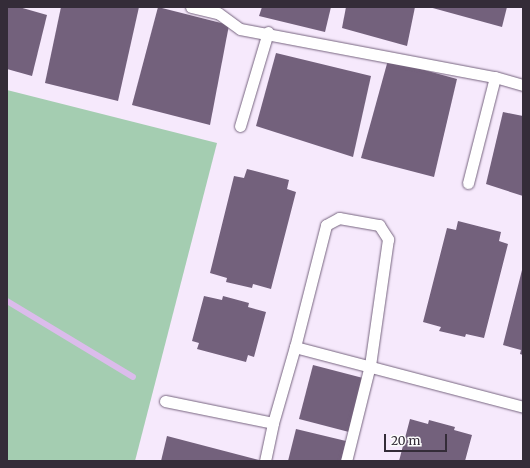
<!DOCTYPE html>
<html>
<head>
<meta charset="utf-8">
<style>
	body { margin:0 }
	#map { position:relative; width:530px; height:468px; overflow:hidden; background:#f6e9fc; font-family:Merriweather,serif }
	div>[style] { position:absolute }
	.green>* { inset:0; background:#a4cdb1 }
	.stream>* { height:6px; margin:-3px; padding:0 3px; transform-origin:3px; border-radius:3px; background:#dbbceb }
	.building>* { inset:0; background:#73617c }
	.roads { filter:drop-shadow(0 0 1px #76647f) drop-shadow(0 0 1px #76647f) }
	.service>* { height:11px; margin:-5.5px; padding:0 5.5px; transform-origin:5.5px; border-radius:5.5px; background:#fff }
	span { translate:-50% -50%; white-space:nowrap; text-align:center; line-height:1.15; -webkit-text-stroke:4px #fcfcfc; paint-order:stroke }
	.frame { position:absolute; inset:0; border:8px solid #342c38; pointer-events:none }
	.scale { position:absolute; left:384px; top:434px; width:63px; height:18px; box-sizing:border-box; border:2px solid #342c38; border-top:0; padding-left:5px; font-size:12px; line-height:14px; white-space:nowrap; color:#342c38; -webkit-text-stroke:3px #fcfcfc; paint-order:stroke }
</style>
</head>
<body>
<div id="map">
	<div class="green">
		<i style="clip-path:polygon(7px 90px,217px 143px,135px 461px,7px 461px)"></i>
	</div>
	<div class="stream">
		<i style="left:7px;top:301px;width:147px;rotate:31.1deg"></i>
	</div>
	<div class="building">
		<i style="clip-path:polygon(7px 7px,19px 7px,47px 15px,32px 76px,7px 69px)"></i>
		<i style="clip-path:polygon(61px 7px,139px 7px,118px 101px,45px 83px)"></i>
		<i style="clip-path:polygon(158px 7px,229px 25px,210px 125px,132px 105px)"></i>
		<i style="clip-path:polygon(262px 7px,331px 7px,325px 32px,259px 16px)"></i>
		<i style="clip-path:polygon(346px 7px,415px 7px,407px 46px,342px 28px)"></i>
		<i style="clip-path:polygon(429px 7px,507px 7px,502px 27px)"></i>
		<i style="clip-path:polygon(276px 53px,371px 76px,353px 157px,256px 126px)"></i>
		<i style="clip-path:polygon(388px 60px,457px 79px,434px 177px,361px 158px)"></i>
		<i style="clip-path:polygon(503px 112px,523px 116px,523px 196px,486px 184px)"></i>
		<i style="clip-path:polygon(247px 169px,289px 180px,287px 189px,296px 192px,271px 289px,253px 284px,252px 288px,226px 282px,227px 278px,210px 273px,234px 176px,244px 178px)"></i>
		<i style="clip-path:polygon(458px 221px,501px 232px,499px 241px,508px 244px,484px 338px,466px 334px,465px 337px,439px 331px,441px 327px,423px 322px,447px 228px,456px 230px)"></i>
		<i style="clip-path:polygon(522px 270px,523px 270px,523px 355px,520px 354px,521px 350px,503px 345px)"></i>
		<i style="clip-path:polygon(204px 296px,222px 300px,223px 296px,249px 303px,248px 307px,266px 312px,254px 357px,248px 355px,246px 362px,197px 349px,199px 343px,192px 341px)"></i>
		<i style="clip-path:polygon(313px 365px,363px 378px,349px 432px,299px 419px)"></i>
		<i style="clip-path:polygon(410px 419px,428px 424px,429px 420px,455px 427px,454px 430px,472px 435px,465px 461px,399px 461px)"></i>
		<i style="clip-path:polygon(296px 429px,346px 441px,341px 461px,288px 461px)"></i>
		<i style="clip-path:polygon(167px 436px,259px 460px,259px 461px,161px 461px)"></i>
	</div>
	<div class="roads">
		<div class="service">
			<i style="left:191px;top:7px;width:28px;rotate:13deg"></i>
			<i style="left:218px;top:13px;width:27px;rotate:36deg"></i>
			<i style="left:240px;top:29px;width:259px;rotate:10.7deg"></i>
			<i style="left:495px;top:77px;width:29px;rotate:16deg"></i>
			<i style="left:240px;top:126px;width:98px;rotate:-73.4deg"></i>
			<i style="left:468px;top:183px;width:109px;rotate:-75.7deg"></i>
			<i style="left:295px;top:347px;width:126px;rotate:-75.7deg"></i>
			<i style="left:326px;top:225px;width:15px;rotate:-28deg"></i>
			<i style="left:339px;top:218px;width:41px;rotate:9.9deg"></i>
			<i style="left:379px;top:225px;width:17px;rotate:57deg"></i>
			<i style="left:388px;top:239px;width:127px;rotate:98.1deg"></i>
			<i style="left:370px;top:365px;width:99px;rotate:104deg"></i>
			<i style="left:165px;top:401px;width:110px;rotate:11.5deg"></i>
			<i style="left:265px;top:461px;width:39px;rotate:-78deg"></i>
			<i style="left:273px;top:423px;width:79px;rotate:-73.9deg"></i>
			<i style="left:295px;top:347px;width:236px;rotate:14.7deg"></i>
		</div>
	</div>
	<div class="frame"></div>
	<div class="scale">20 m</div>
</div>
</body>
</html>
